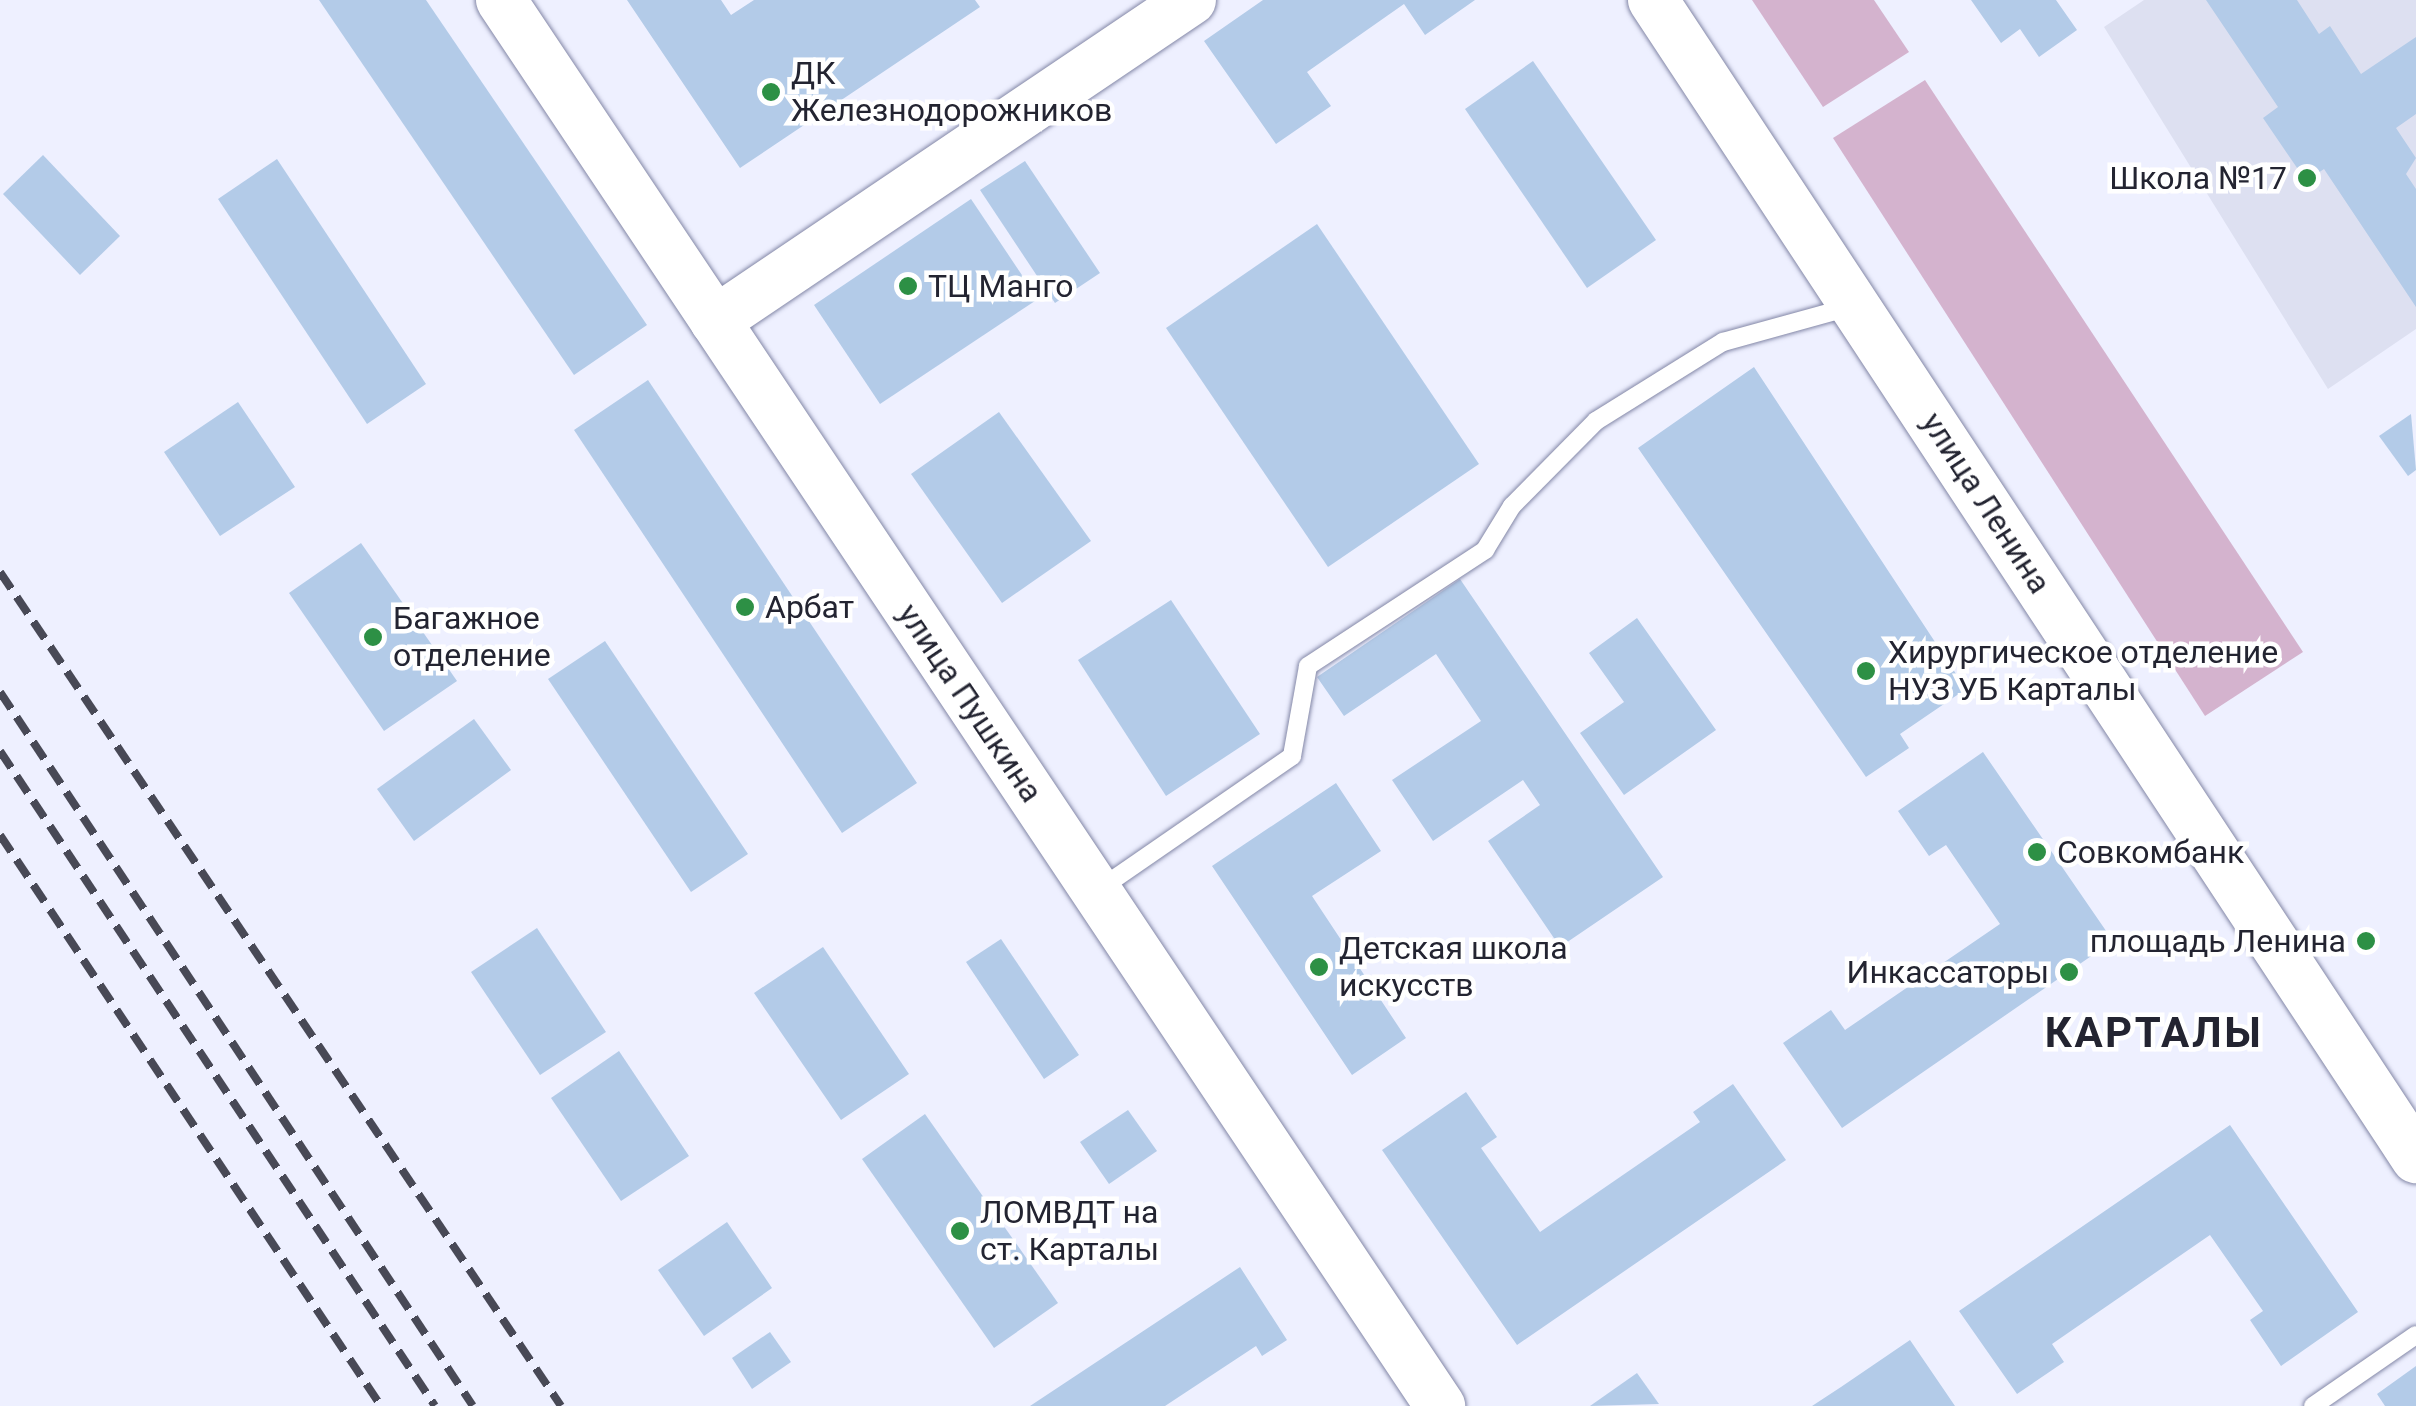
<!DOCTYPE html>
<html>
<head>
<meta charset="utf-8">
<style>
	body { margin:0 }
	#map { position:relative; width:2416px; height:1406px; overflow:hidden; background:#eef0ff; font-family:Roboto,sans-serif }
	div>[style] { position:absolute }
	.built>* { inset:0; background:#dde0f1 }
	.green>* { inset:0; background:#d4b3ce }
	.building>* { inset:0; background:#b3cbe8 }
	.roads { filter:drop-shadow(0 0 2px #8387a7) drop-shadow(0 0 2px #8387a7) }
	.lane>* { height:18px; margin:-9px; padding:0 9px; transform-origin:9px; border-radius:9px; background:#fff }
	.secondary>* { height:50px; margin:-25px; padding:0 25px; transform-origin:25px; border-radius:25px; background:#fff }
	.rail>* { height:8px; margin-top:-4px; transform-origin:0; background:repeating-linear-gradient(90deg,#484956 0 20px,transparent 0 30px) }
	.dots>* { width:28px; height:28px; translate:-50% -50%; box-sizing:border-box; border:5px solid #fff; border-radius:50% }
	span { translate:-50% -50%; white-space:nowrap; text-align:center; line-height:1.15; -webkit-text-stroke:9px #fff; paint-order:stroke }
	.poi-label { font-size:32px; color:#232431 }
	.left { translate:0 -50%; text-align:left }
	.right { translate:-100% -50%; text-align:right }
	.street-label { font-size:32px; color:#232431 }
	.district-label { font-size:42px; color:#232431; font-weight:700; letter-spacing:2.5px }
</style>
</head>
<body>
<div id="map">
	<div class="built">
		<i style="clip-path:polygon(2144px 0,2416px 0,2416px 329px,2328px 389px,2104px 27px)"></i>
	</div>
	<div class="green">
		<i style="clip-path:polygon(1752px 0,1874px 0,1909px 52px,1823px 107px)"></i>
		<i style="clip-path:polygon(1925px 80px,2303px 652px,2205px 716px,1833px 138px)"></i>
	</div>
	<div class="building">
		<i style="clip-path:polygon(319px 0,426px 0,647px 325px,574px 375px)"></i>
		<i style="clip-path:polygon(627px 0,721px 0,731px 15px,754px 0,975px 0,980px 7px,740px 168px)"></i>
		<i style="clip-path:polygon(1263px 0,1475px 0,1425px 35px,1404px 4px,1307px 72px,1331px 106px,1276px 144px,1204px 41px)"></i>
		<i style="clip-path:polygon(1971px 0,2056px 0,2077px 30px,2039px 57px,2020px 29px,2001px 43px)"></i>
		<i style="clip-path:polygon(2206px 0,2297px 0,2319px 34px,2330px 26px,2361px 74px,2416px 37px,2416px 114px,2396px 128px,2416px 158px,2406px 174px,2416px 189px,2416px 307px,2324px 169px,2306px 181px,2263px 118px,2278px 107px)"></i>
		<i style="clip-path:polygon(1533px 61px,1656px 240px,1587px 288px,1465px 109px)"></i>
		<i style="clip-path:polygon(43px 155px,120px 236px,80px 275px,3px 194px)"></i>
		<i style="clip-path:polygon(277px 159px,426px 384px,367px 424px,218px 199px)"></i>
		<i style="clip-path:polygon(1025px 161px,1100px 273px,1055px 303px,980px 190px)"></i>
		<i style="clip-path:polygon(971px 199px,1038px 299px,880px 404px,814px 305px)"></i>
		<i style="clip-path:polygon(1317px 224px,1479px 464px,1328px 567px,1166px 328px)"></i>
		<i style="clip-path:polygon(1754px 367px,1966px 689px,1900px 734px,1909px 748px,1866px 777px,1638px 448px)"></i>
		<i style="clip-path:polygon(648px 380px,917px 783px,842px 833px,574px 430px)"></i>
		<i style="clip-path:polygon(238px 402px,295px 487px,220px 536px,164px 452px)"></i>
		<i style="clip-path:polygon(999px 412px,1091px 541px,1002px 603px,911px 474px)"></i>
		<i style="clip-path:polygon(2411px 414px,2416px 470px,2408px 476px,2379px 436px)"></i>
		<i style="clip-path:polygon(361px 543px,457px 681px,384px 731px,289px 593px)"></i>
		<i style="clip-path:polygon(1460px 579px,1663px 877px,1560px 947px,1488px 841px,1540px 805px,1523px 780px,1433px 841px,1392px 780px,1481px 721px,1436px 654px,1344px 716px,1317px 677px)"></i>
		<i style="clip-path:polygon(1171px 600px,1260px 734px,1166px 796px,1078px 660px)"></i>
		<i style="clip-path:polygon(1637px 618px,1716px 730px,1624px 795px,1580px 733px,1624px 702px,1589px 653px)"></i>
		<i style="clip-path:polygon(605px 641px,748px 854px,691px 892px,548px 679px)"></i>
		<i style="clip-path:polygon(474px 719px,511px 770px,414px 841px,377px 789px)"></i>
		<i style="clip-path:polygon(1983px 752px,2113px 941px,1842px 1128px,1783px 1043px,1831px 1010px,1845px 1030px,2000px 924px,1946px 845px,1929px 856px,1898px 811px)"></i>
		<i style="clip-path:polygon(1336px 783px,1381px 851px,1312px 896px,1406px 1038px,1352px 1075px,1212px 866px)"></i>
		<i style="clip-path:polygon(537px 928px,606px 1032px,540px 1075px,471px 972px)"></i>
		<i style="clip-path:polygon(1001px 939px,1079px 1055px,1044px 1079px,966px 962px)"></i>
		<i style="clip-path:polygon(823px 947px,909px 1074px,841px 1120px,754px 993px)"></i>
		<i style="clip-path:polygon(619px 1051px,689px 1156px,621px 1201px,551px 1098px)"></i>
		<i style="clip-path:polygon(1733px 1084px,1786px 1160px,1517px 1345px,1382px 1150px,1466px 1092px,1497px 1137px,1481px 1148px,1540px 1232px,1700px 1122px,1693px 1112px)"></i>
		<i style="clip-path:polygon(1128px 1110px,1157px 1151px,1109px 1184px,1080px 1142px)"></i>
		<i style="clip-path:polygon(925px 1114px,1058px 1303px,994px 1348px,862px 1159px)"></i>
		<i style="clip-path:polygon(2230px 1125px,2358px 1312px,2281px 1366px,2250px 1320px,2263px 1311px,2210px 1235px,2052px 1344px,2064px 1362px,2017px 1394px,1959px 1311px)"></i>
		<i style="clip-path:polygon(727px 1222px,772px 1288px,704px 1336px,658px 1270px)"></i>
		<i style="clip-path:polygon(1240px 1267px,1287px 1340px,1262px 1356px,1256px 1346px,1165px 1406px,1030px 1406px)"></i>
		<i style="clip-path:polygon(770px 1332px,791px 1362px,752px 1389px,732px 1358px)"></i>
		<i style="clip-path:polygon(1910px 1340px,1955px 1406px,1812px 1406px,1841px 1387px)"></i>
		<i style="clip-path:polygon(2416px 1366px,2416px 1406px,2385px 1406px,2377px 1394px)"></i>
		<i style="clip-path:polygon(1637px 1373px,1659px 1404px,1590px 1406px)"></i>
	</div>
	<div class="roads">
		<div class="lane">
			<i style="left:1101px;top:888px;width:232px;rotate:-34.6deg"></i>
			<i style="left:1292px;top:756px;width:91px;rotate:-79.9deg"></i>
			<i style="left:1308px;top:666px;width:212px;rotate:-33.2deg"></i>
			<i style="left:1485px;top:550px;width:52px;rotate:-58.5deg"></i>
			<i style="left:1512px;top:506px;width:120px;rotate:-45.3deg"></i>
			<i style="left:1596px;top:421px;width:150px;rotate:-31.9deg"></i>
			<i style="left:1723px;top:342px;width:132px;rotate:-15.4deg"></i>
			<i style="left:2313px;top:1406px;width:125px;rotate:-34.6deg"></i>
		</div>
		<div class="secondary">
			<i style="left:501px;top:0;width:1691px;rotate:56.26deg"></i>
			<i style="left:1653px;top:0;width:1387px;rotate:56.62deg"></i>
			<i style="left:715px;top:321px;width:574px;rotate:-33.99deg"></i>
		</div>
	</div>
	<div class="rail">
		<i style="left:0;top:572px;width:1005px;rotate:56.07deg"></i>
		<i style="left:0;top:692px;width:856px;rotate:56.48deg"></i>
		<i style="left:0;top:751px;width:786px;rotate:56.41deg"></i>
		<i style="left:0;top:835px;width:686px;rotate:56.29deg"></i>
	</div>
	<div class="dots">
		<i style="left:771px;top:92px;background:#2d9045"></i>
		<i style="left:2307px;top:178px;background:#2d9045"></i>
		<i style="left:908px;top:286px;background:#2d9045"></i>
		<i style="left:745px;top:607px;background:#2d9045"></i>
		<i style="left:373px;top:637px;background:#2d9045"></i>
		<i style="left:1866px;top:671px;background:#2d9045"></i>
		<i style="left:2037px;top:852px;background:#2d9045"></i>
		<i style="left:2366px;top:941px;background:#2d9045"></i>
		<i style="left:1319px;top:967px;background:#2d9045"></i>
		<i style="left:2069px;top:972px;background:#2d9045"></i>
		<i style="left:960px;top:1231px;background:#2d9045"></i>
	</div>
	<div class="poi-label">
		<span class="left" style="left:791px;top:92px">ДК<br>Железнодорожников</span>
		<span class="right" style="left:2287px;top:178px">Школа №17</span>
		<span class="left" style="left:928px;top:286px">ТЦ Манго</span>
		<span class="left" style="left:765px;top:607px">Арбат</span>
		<span class="left" style="left:393px;top:637px">Багажное<br>отделение</span>
		<span class="left" style="left:1888px;top:671px">Хирургическое отделение<br>НУЗ УБ Карталы</span>
		<span class="left" style="left:2057px;top:852px">Совкомбанк</span>
		<span class="right" style="left:2346px;top:941px">площадь Ленина</span>
		<span class="left" style="left:1339px;top:967px">Детская школа<br>искусств</span>
		<span class="right" style="left:2049px;top:972px">Инкассаторы</span>
		<span class="left" style="left:980px;top:1231px">ЛОМВДТ на<br>ст. Карталы</span>
	</div>
	<div class="street-label">
		<span style="left:1986px;top:503px;rotate:57deg">улица Ленина</span>
		<span style="left:970px;top:703px;rotate:56deg">улица Пушкина</span>
	</div>
	<div class="district-label">
		<span style="left:2154px;top:1033px">КАРТАЛЫ</span>
	</div>
</div>
</body>
</html>
